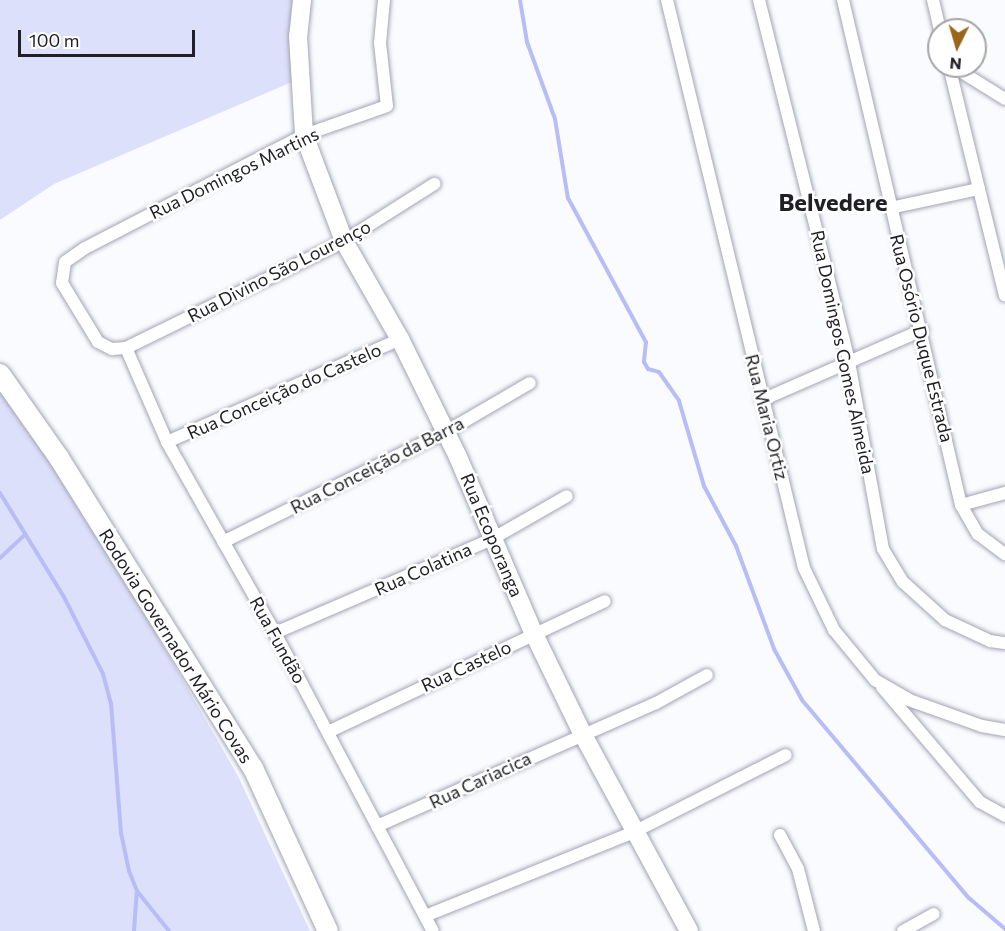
<!DOCTYPE html>
<html>
<head>
<meta charset="utf-8">
<style>
	body { margin:0 }
	#map { position:relative; width:1005px; height:931px; overflow:hidden; background:#fafbfe; font-family:Commissioner,sans-serif }
	div>[style] { position:absolute }
	.green>* { inset:0; background:#dde0fb }
	.stream>* { height:4px; margin:-2px; padding:0 2px; transform-origin:2px; border-radius:2px; background:#b8bdf8 }
	.roads { filter:drop-shadow(0 0 2px #a2a4b5) drop-shadow(0 0 2px #a2a4b5) }
	.street>* { height:12px; margin:-6px; padding:0 6px; transform-origin:6px; border-radius:6px; background:#fff }
	.secondary>* { height:18px; margin:-9px; padding:0 9px; transform-origin:9px; border-radius:9px; background:#fff }
	.primary>* { height:20px; margin:-10px; padding:0 10px; transform-origin:10px; border-radius:10px; background:#fff }
	span { translate:-50% -50%; white-space:nowrap; text-align:center; line-height:1.15; -webkit-text-stroke:5px #fff; paint-order:stroke }
	.street-label { font-size:18px; color:#1f1f25 }
	.district-label { font-size:24px; color:#1f1f25; font-weight:700 }
	.north { position:absolute; left:927px; top:18px; width:60px; height:60px; box-sizing:border-box; background:#fff; border:2px solid #a5a5a8; border-radius:50%; rotate:185deg; font-size:16px; font-weight:700; line-height:24px; text-align:center; color:#1f1f25 }
	.north::after { content:''; display:block; margin:auto; width:21px; height:27px; background:#99661c; clip-path:polygon(50% 0,100% 100%,50% 72%,0 100%) }
	.scale { position:absolute; left:18px; top:30px; width:177px; height:27px; box-sizing:border-box; border:3px solid #1f1f25; border-top:0; padding-left:8px; font-size:18px; line-height:21px; white-space:nowrap; color:#1f1f25; -webkit-text-stroke:4px #fff; paint-order:stroke }
</style>
</head>
<body>
<div id="map">
	<div class="green">
		<i style="clip-path:polygon(0 0,306px 0,299px 79px,54px 184px,0 220px)"></i>
		<i style="clip-path:polygon(0 387px,31px 427px,116px 564px,238px 776px,310px 931px,0 931px)"></i>
	</div>
	<div class="stream">
		<i style="left:520px;top:0;width:43px;rotate:80.5deg"></i>
		<i style="left:527px;top:42px;width:82px;rotate:70deg"></i>
		<i style="left:555px;top:119px;width:80px;rotate:80.7deg"></i>
		<i style="left:568px;top:198px;width:164px;rotate:61.6deg"></i>
		<i style="left:646px;top:342px;width:20px;rotate:96deg"></i>
		<i style="left:644px;top:362px;width:8px;rotate:60deg"></i>
		<i style="left:648px;top:369px;width:11px;rotate:15deg"></i>
		<i style="left:659px;top:372px;width:35px;rotate:55deg"></i>
		<i style="left:679px;top:401px;width:89px;rotate:73.6deg"></i>
		<i style="left:704px;top:486px;width:68px;rotate:61.9deg"></i>
		<i style="left:736px;top:546px;width:110px;rotate:69.7deg"></i>
		<i style="left:774px;top:649px;width:58px;rotate:61.2deg"></i>
		<i style="left:802px;top:700px;width:259px;rotate:49.9deg"></i>
		<i style="left:969px;top:898px;width:48px;rotate:40.7deg"></i>
		<i style="left:0;top:493px;width:122px;rotate:58.4deg"></i>
		<i style="left:64px;top:597px;width:86px;rotate:63.1deg"></i>
		<i style="left:103px;top:674px;width:30px;rotate:75deg"></i>
		<i style="left:111px;top:703px;width:130px;rotate:85.6deg"></i>
		<i style="left:121px;top:833px;width:39px;rotate:78deg"></i>
		<i style="left:129px;top:871px;width:22px;rotate:68deg"></i>
		<i style="left:137px;top:891px;width:51px;rotate:51.3deg"></i>
		<i style="left:0;top:558px;width:35px;rotate:-43deg"></i>
		<i style="left:134px;top:931px;width:39px;rotate:-86deg"></i>
	</div>
	<div class="roads">
		<div class="street">
			<i style="left:384px;top:0;width:43px;rotate:95.3deg"></i>
			<i style="left:380px;top:43px;width:63px;rotate:83.7deg"></i>
			<i style="left:387px;top:106px;width:88px;rotate:160.7deg"></i>
			<i style="left:304px;top:135px;width:246px;rotate:152.7deg"></i>
			<i style="left:85px;top:248px;width:24px;rotate:145deg"></i>
			<i style="left:65px;top:262px;width:21px;rotate:98deg"></i>
			<i style="left:62px;top:283px;width:69px;rotate:58.6deg"></i>
			<i style="left:98px;top:342px;width:16px;rotate:27deg"></i>
			<i style="left:112px;top:349px;width:14px;rotate:-4deg"></i>
			<i style="left:126px;top:348px;width:243px;rotate:-26.1deg"></i>
			<i style="left:344px;top:241px;width:107px;rotate:-32.3deg"></i>
			<i style="left:667px;top:0;width:584px;rotate:76.44deg"></i>
			<i style="left:804px;top:568px;width:69px;rotate:64.2deg"></i>
			<i style="left:834px;top:630px;width:65px;rotate:50.6deg"></i>
			<i style="left:875px;top:680px;width:39px;rotate:30deg"></i>
			<i style="left:909px;top:700px;width:77px;rotate:19.6deg"></i>
			<i style="left:982px;top:726px;width:23px;rotate:10deg"></i>
			<i style="left:759px;top:0;width:373px;rotate:76deg"></i>
			<i style="left:849px;top:362px;width:190px;rotate:79.7deg"></i>
			<i style="left:883px;top:549px;width:39px;rotate:59deg"></i>
			<i style="left:903px;top:582px;width:57px;rotate:42.1deg"></i>
			<i style="left:945px;top:620px;width:50px;rotate:25deg"></i>
			<i style="left:990px;top:641px;width:15px;rotate:8deg"></i>
			<i style="left:843px;top:0;width:519px;rotate:76.85deg"></i>
			<i style="left:961px;top:505px;width:34px;rotate:60deg"></i>
			<i style="left:978px;top:534px;width:34px;rotate:37deg"></i>
			<i style="left:933px;top:0;width:31px;rotate:77deg"></i>
			<i style="left:949px;top:66px;width:236px;rotate:76.3deg"></i>
			<i style="left:952px;top:66px;width:62px;rotate:31.9deg"></i>
			<i style="left:890px;top:208px;width:91px;rotate:-12.1deg"></i>
			<i style="left:126px;top:348px;width:103px;rotate:66.4deg"></i>
			<i style="left:167px;top:442px;width:219px;rotate:60.5deg"></i>
			<i style="left:275px;top:633px;width:337px;rotate:62.1deg"></i>
			<i style="left:762px;top:400px;width:175px;rotate:-23.6deg"></i>
			<i style="left:167px;top:442px;width:255px;rotate:-23.8deg"></i>
			<i style="left:961px;top:505px;width:46px;rotate:-15.3deg"></i>
			<i style="left:223px;top:542px;width:249px;rotate:-26.3deg"></i>
			<i style="left:446px;top:432px;width:97px;rotate:-30.3deg"></i>
			<i style="left:275px;top:633px;width:236px;rotate:-23.4deg"></i>
			<i style="left:492px;top:539px;width:86px;rotate:-29.8deg"></i>
			<i style="left:882px;top:687px;width:151px;rotate:49.6deg"></i>
			<i style="left:980px;top:802px;width:29px;rotate:29deg"></i>
			<i style="left:328px;top:732px;width:306px;rotate:-25.3deg"></i>
			<i style="left:377px;top:826px;width:305px;rotate:-23.8deg"></i>
			<i style="left:656px;top:703px;width:58px;rotate:-28.8deg"></i>
			<i style="left:780px;top:835px;width:38px;rotate:62deg"></i>
			<i style="left:798px;top:869px;width:64px;rotate:75.5deg"></i>
			<i style="left:425px;top:916px;width:225px;rotate:-21.9deg"></i>
			<i style="left:634px;top:832px;width:170px;rotate:-26.9deg"></i>
			<i style="left:903px;top:931px;width:35px;rotate:-29deg"></i>
		</div>
		<div class="secondary">
			<i style="left:302px;top:0;width:36px;rotate:96deg"></i>
			<i style="left:298px;top:36px;width:99px;rotate:86.5deg"></i>
			<i style="left:304px;top:135px;width:113px;rotate:69.3deg"></i>
			<i style="left:344px;top:241px;width:113px;rotate:60.3deg"></i>
			<i style="left:400px;top:339px;width:131px;rotate:63.8deg"></i>
			<i style="left:458px;top:457px;width:193px;rotate:66.8deg"></i>
			<i style="left:534px;top:634px;width:110px;rotate:64.1deg"></i>
			<i style="left:582px;top:733px;width:225px;rotate:61.6deg"></i>
		</div>
		<div class="primary">
			<i style="left:0;top:374px;width:103px;rotate:54.9deg"></i>
			<i style="left:59px;top:458px;width:366px;rotate:58deg"></i>
			<i style="left:253px;top:768px;width:179px;rotate:65.3deg"></i>
		</div>
	</div>
	<div class="street-label">
		<span style="left:234px;top:173px;rotate:-26deg">Rua Domingos Martins</span>
		<span style="left:279px;top:271px;rotate:-27deg">Rua Divino São Lourenço</span>
		<span style="left:922px;top:338px;rotate:76deg">Rua Osório Duque Estrada</span>
		<span style="left:843px;top:352px;rotate:78deg">Rua Domingos Gomes Almeida</span>
		<span style="left:284px;top:391px;rotate:-24deg">Rua Conceição do Castelo</span>
		<span style="left:767px;top:417px;rotate:76deg">Rua Maria Ortiz</span>
		<span style="left:377px;top:465px;rotate:-27deg">Rua Conceição da Barra</span>
		<span style="left:492px;top:535px;rotate:67deg">Rua Ecoporanga</span>
		<span style="left:423px;top:569px;rotate:-24deg">Rua Colatina</span>
		<span style="left:278px;top:640px;rotate:61deg">Rua Fundão</span>
		<span style="left:176px;top:646px;rotate:58deg">Rodovia Governador Mário Covas</span>
		<span style="left:466px;top:666px;rotate:-25deg">Rua Castelo</span>
		<span style="left:480px;top:780px;rotate:-25deg">Rua Cariacica</span>
	</div>
	<div class="district-label">
		<span style="left:833px;top:202px">Belvedere</span>
	</div>
	<div class="north">N</div>
	<div class="scale">100 m</div>
</div>
</body>
</html>
